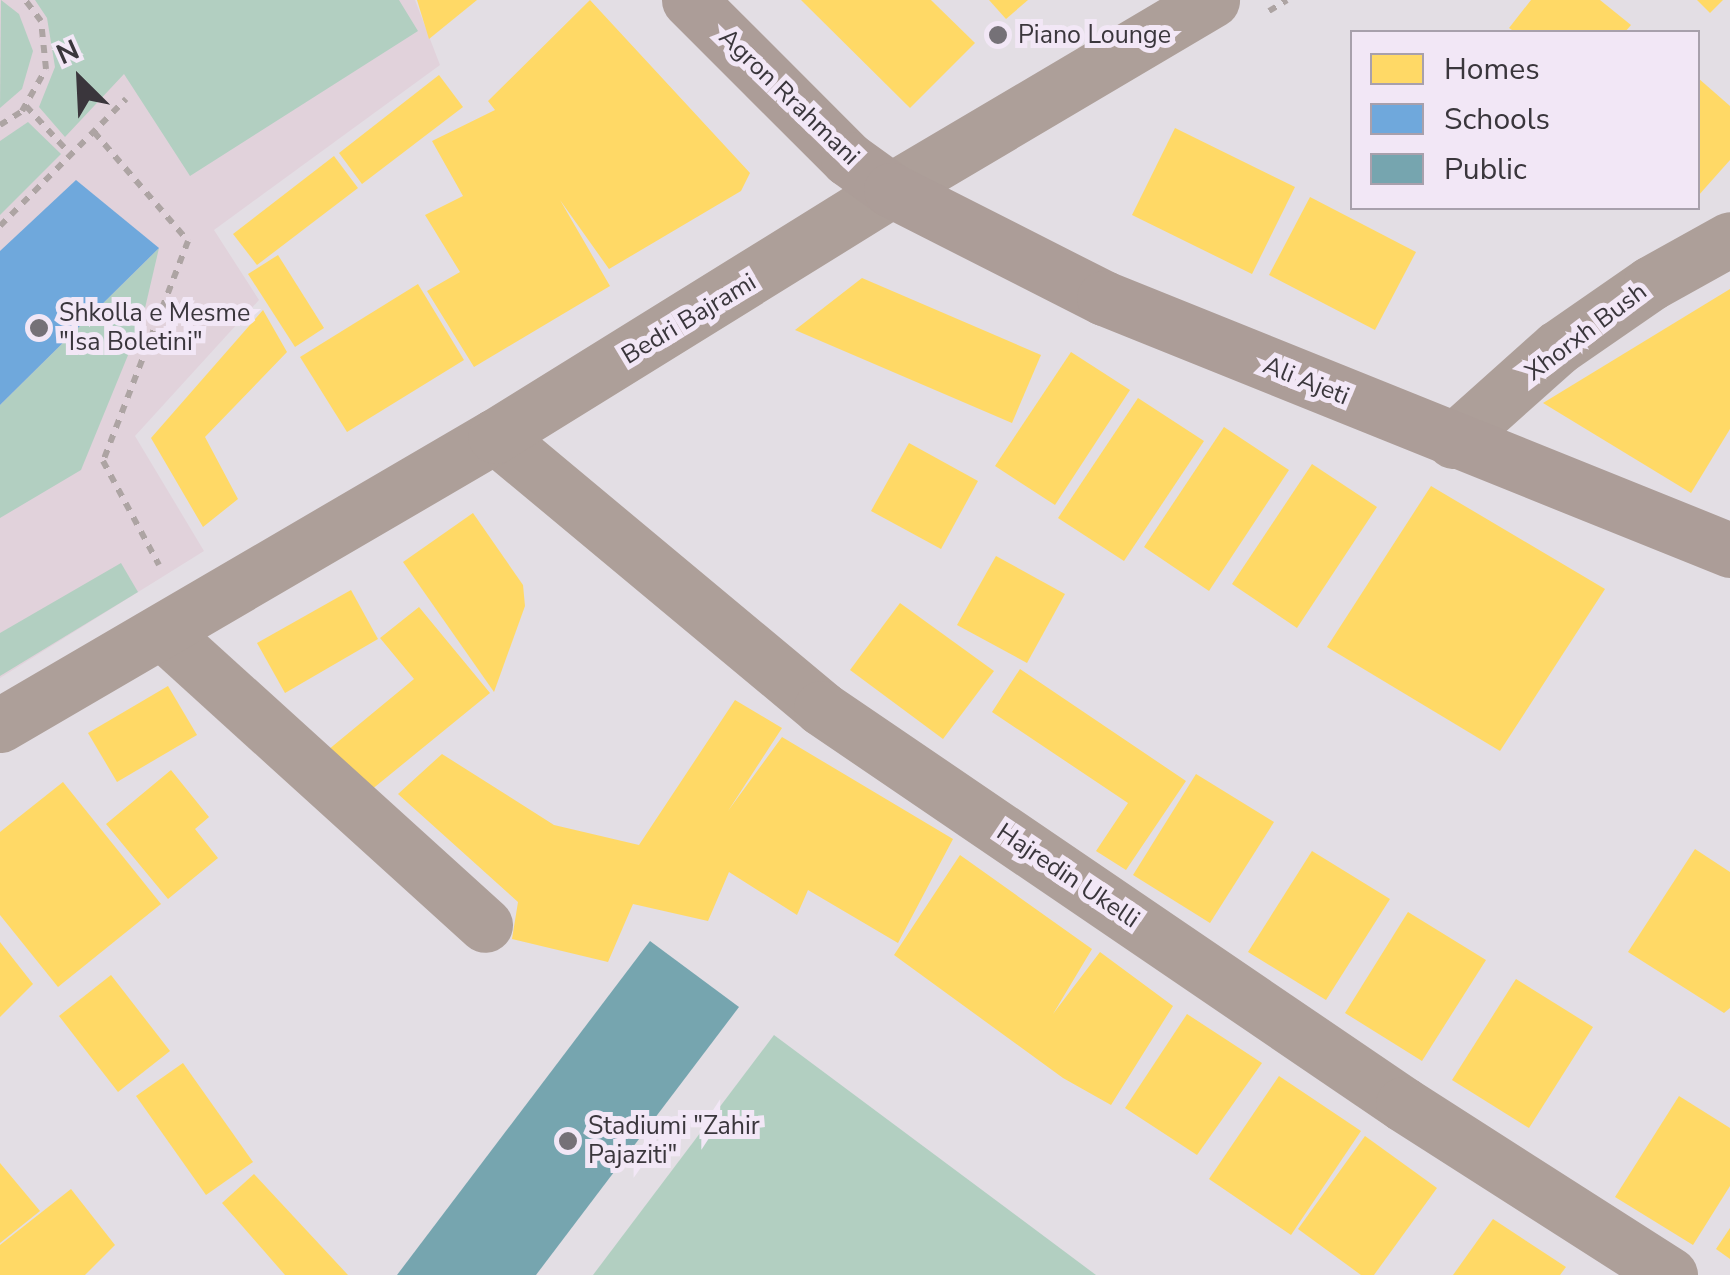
<!DOCTYPE html>
<html>
<head>
<meta charset="utf-8">
<style>
	body { margin:0 }
	#map { position:relative; width:1730px; height:1275px; overflow:hidden; background:#e3dee4; font-family:"Nunito Sans",sans-serif }
	div>[style] { position:absolute }
	.education>* { inset:0; background:#e1d2db }
	.green>* { inset:0; background:#b2cfc1 }
	.homes>* { inset:0; background:#ffd966 }
	.schools>* { inset:0; background:#6fa8dc }
	.public>* { inset:0; background:#76a5af }
	.path>* { height:6px; margin-top:-3px; transform-origin:0; background:repeating-linear-gradient(90deg,#ada4a3 0 8px,transparent 0 16px) }
	.minor>* { height:55px; margin:-27.5px; padding:0 27.5px; transform-origin:27.5px; border-radius:27.5px; background:#ad9f99 }
	.tertiary>* { height:55px; margin:-27.5px; padding:0 27.5px; transform-origin:27.5px; border-radius:27.5px; background:#ad9f99 }
	.secondary>* { height:55px; margin:-27.5px; padding:0 27.5px; transform-origin:27.5px; border-radius:27.5px; background:#ac9d98 }
	.dots>* { width:28px; height:28px; translate:-50% -50%; box-sizing:border-box; border:5px solid #f2e7f6; border-radius:50% }
	span { translate:-50% -50%; white-space:nowrap; text-align:center; line-height:1.15; -webkit-text-stroke:10px #f2e7f6; paint-order:stroke }
	.poi-label { font-size:25px; color:#3a363c }
	.left { translate:0 -50%; text-align:left }
	.street-label { font-size:25px; color:#3a363c }
	.legend { position:absolute; left:1350px; top:30px; width:350px; height:180px; box-sizing:border-box; background:#f2e7f6; border:2px solid #a8a0ac; margin:0; padding:12px 18px; list-style:none; font-size:30px; color:#3a363c }
	.legend li { display:flex; align-items:center; gap:20px; height:50px }
	.legend b { width:50px; border:2px solid #a8a0ac }
	.north { position:absolute; left:30px; top:30px; width:100px; height:100px; -webkit-text-stroke:8px #f2e7f6; paint-order:stroke; rotate:336deg; font-size:28px; font-weight:700; line-height:40px; text-align:center; color:#3a363c }
	.north::after { content:''; display:block; margin:auto; width:35px; height:45px; background:#3a363c; clip-path:polygon(50% 0,100% 100%,50% 72%,0 100%) }
</style>
</head>
<body>
<div id="map">
	<div class="education">
		<i style="clip-path:polygon(0 0,415px 0,440px 65px,214px 230px,259px 300px,135px 436px,204px 551px,0 678px)"></i>
	</div>
	<div class="green">
		<i style="clip-path:polygon(1px 0,19px 14px,33px 51px,22px 89px,0 108px)"></i>
		<i style="clip-path:polygon(35px 0,399px 0,418px 31px,190px 176px,124px 74px,65px 137px,39px 107px,55px 67px,47px 18px)"></i>
		<i style="clip-path:polygon(28px 122px,61px 154px,0 215px,0 141px)"></i>
		<i style="clip-path:polygon(159px 248px,142px 321px,81px 470px,0 518px,0 405px)"></i>
		<i style="clip-path:polygon(121px 563px,138px 592px,0 676px,0 633px)"></i>
		<i style="clip-path:polygon(774px 1035px,1096px 1275px,593px 1275px)"></i>
	</div>
	<div class="homes">
		<i style="clip-path:polygon(417px 0,477px 0,429px 39px)"></i>
		<i style="clip-path:polygon(590px 0,750px 173px,741px 191px,609px 269px,560px 200px,610px 286px,474px 367px,427px 291px,460px 272px,425px 215px,463px 196px,432px 141px,495px 110px,488px 101px)"></i>
		<i style="clip-path:polygon(801px 0,931px 0,975px 43px,910px 108px)"></i>
		<i style="clip-path:polygon(989px 0,1028px 0,1006px 19px)"></i>
		<i style="clip-path:polygon(1531px 0,1600px 0,1631px 25px,1625px 32px,1515px 32px,1509px 28px)"></i>
		<i style="clip-path:polygon(1697px 0,1723px 0,1710px 13px)"></i>
		<i style="clip-path:polygon(439px 75px,463px 107px,362px 184px,339px 153px)"></i>
		<i style="clip-path:polygon(1698px 78px,1730px 106px,1730px 160px,1698px 196px)"></i>
		<i style="clip-path:polygon(1175px 128px,1295px 187px,1252px 274px,1132px 215px)"></i>
		<i style="clip-path:polygon(334px 156px,358px 188px,257px 265px,233px 234px)"></i>
		<i style="clip-path:polygon(1310px 197px,1416px 252px,1375px 330px,1269px 275px)"></i>
		<i style="clip-path:polygon(278px 255px,324px 328px,295px 347px,248px 274px)"></i>
		<i style="clip-path:polygon(862px 278px,1041px 355px,1012px 423px,795px 330px)"></i>
		<i style="clip-path:polygon(418px 284px,464px 360px,347px 432px,300px 357px)"></i>
		<i style="clip-path:polygon(1730px 289px,1730px 429px,1691px 493px,1543px 403px)"></i>
		<i style="clip-path:polygon(263px 310px,287px 352px,205px 437px,238px 499px,203px 527px,151px 438px)"></i>
		<i style="clip-path:polygon(1071px 352px,1130px 390px,1055px 505px,995px 466px)"></i>
		<i style="clip-path:polygon(1138px 398px,1204px 441px,1124px 561px,1058px 518px)"></i>
		<i style="clip-path:polygon(1224px 427px,1289px 470px,1209px 591px,1144px 547px)"></i>
		<i style="clip-path:polygon(909px 443px,978px 481px,941px 549px,871px 511px)"></i>
		<i style="clip-path:polygon(1312px 464px,1377px 507px,1297px 628px,1232px 584px)"></i>
		<i style="clip-path:polygon(1431px 486px,1605px 589px,1500px 751px,1327px 647px)"></i>
		<i style="clip-path:polygon(473px 513px,523px 585px,525px 606px,494px 692px,403px 562px)"></i>
		<i style="clip-path:polygon(996px 556px,1065px 594px,1027px 663px,957px 625px)"></i>
		<i style="clip-path:polygon(351px 590px,378px 639px,285px 693px,257px 643px)"></i>
		<i style="clip-path:polygon(900px 603px,994px 671px,943px 739px,850px 670px)"></i>
		<i style="clip-path:polygon(419px 607px,490px 693px,365px 795px,328px 750px,414px 679px,380px 638px)"></i>
		<i style="clip-path:polygon(1020px 669px,1186px 781px,1126px 870px,1096px 851px,1128px 803px,992px 712px)"></i>
		<i style="clip-path:polygon(168px 686px,197px 735px,117px 782px,88px 733px)"></i>
		<i style="clip-path:polygon(735px 700px,782px 728px,728px 811px,782px 737px,953px 839px,898px 943px,808px 890px,797px 915px,729px 872px,708px 921px,633px 904px,608px 962px,512px 939px,518px 902px,398px 794px,442px 754px,554px 825px,639px 845px)"></i>
		<i style="clip-path:polygon(171px 770px,209px 817px,195px 829px,218px 858px,168px 899px,106px 824px)"></i>
		<i style="clip-path:polygon(1196px 774px,1274px 822px,1210px 923px,1133px 875px)"></i>
		<i style="clip-path:polygon(63px 782px,161px 904px,58px 987px,0 915px,0 832px)"></i>
		<i style="clip-path:polygon(1695px 849px,1730px 872px,1730px 1008px,1724px 1013px,1628px 952px)"></i>
		<i style="clip-path:polygon(1312px 851px,1390px 899px,1326px 1000px,1248px 952px)"></i>
		<i style="clip-path:polygon(960px 855px,1092px 949px,1053px 1014px,1100px 952px,1173px 1006px,1111px 1105px,1063px 1078px,894px 955px)"></i>
		<i style="clip-path:polygon(1408px 912px,1486px 960px,1422px 1061px,1345px 1013px)"></i>
		<i style="clip-path:polygon(0 942px,33px 984px,0 1017px)"></i>
		<i style="clip-path:polygon(111px 975px,170px 1051px,118px 1092px,59px 1016px)"></i>
		<i style="clip-path:polygon(1516px 979px,1593px 1027px,1529px 1128px,1452px 1080px)"></i>
		<i style="clip-path:polygon(1187px 1014px,1262px 1063px,1197px 1155px,1125px 1108px)"></i>
		<i style="clip-path:polygon(183px 1063px,253px 1162px,206px 1195px,136px 1096px)"></i>
		<i style="clip-path:polygon(1279px 1076px,1361px 1131px,1291px 1235px,1209px 1179px)"></i>
		<i style="clip-path:polygon(1679px 1096px,1730px 1128px,1730px 1186px,1693px 1245px,1615px 1197px)"></i>
		<i style="clip-path:polygon(1365px 1136px,1437px 1188px,1374px 1275px,1361px 1275px,1298px 1229px)"></i>
		<i style="clip-path:polygon(0 1163px,40px 1211px,0 1243px)"></i>
		<i style="clip-path:polygon(254px 1174px,348px 1275px,285px 1275px,222px 1203px)"></i>
		<i style="clip-path:polygon(71px 1189px,115px 1245px,85px 1275px,0 1275px,0 1245px)"></i>
		<i style="clip-path:polygon(1493px 1219px,1566px 1267px,1560px 1275px,1453px 1275px)"></i>
		<i style="clip-path:polygon(1730px 1228px,1730px 1259px,1716px 1249px)"></i>
	</div>
	<div class="schools">
		<i style="clip-path:polygon(76px 180px,159px 248px,0 405px,0 251px)"></i>
	</div>
	<div class="public">
		<i style="clip-path:polygon(650px 941px,739px 1007px,536px 1275px,397px 1275px)"></i>
	</div>
	<div class="path">
		<i style="left:1269px;top:11px;width:21px;rotate:-31deg"></i>
		<i style="left:26px;top:106px;width:67px;rotate:47.4deg"></i>
		<i style="left:0;top:125px;width:26px;rotate:-32deg"></i>
		<i style="left:22px;top:111px;width:48px;rotate:-60.3deg"></i>
		<i style="left:46px;top:69px;width:48px;rotate:-95.9deg"></i>
		<i style="left:41px;top:21px;width:26px;rotate:-127deg"></i>
		<i style="left:94px;top:132px;width:144px;rotate:49.2deg"></i>
		<i style="left:188px;top:241px;width:236px;rotate:111.1deg"></i>
		<i style="left:103px;top:461px;width:118px;rotate:61.7deg"></i>
		<i style="left:0;top:226px;width:179px;rotate:-45.2deg"></i>
	</div>
	<div class="minor">
		<i style="left:891px;top:190px;width:373px;rotate:-30.6deg"></i>
		<i style="left:495px;top:436px;width:425px;rotate:39.8deg"></i>
		<i style="left:821px;top:708px;width:704px;rotate:34.23deg"></i>
		<i style="left:1403px;top:1104px;width:317px;rotate:32.6deg"></i>
		<i style="left:1453px;top:441px;width:140px;rotate:-41.8deg"></i>
		<i style="left:1557px;top:348px;width:114px;rotate:-34.7deg"></i>
		<i style="left:1651px;top:283px;width:90px;rotate:-29.1deg"></i>
		<i style="left:162px;top:632px;width:436px;rotate:42.2deg"></i>
	</div>
	<div class="tertiary">
		<i style="left:0;top:725px;width:573px;rotate:-30.28deg"></i>
		<i style="left:495px;top:436px;width:466px;rotate:-31.8deg"></i>
	</div>
	<div class="secondary">
		<i style="left:689px;top:0;width:225px;rotate:45deg"></i>
		<i style="left:848px;top:159px;width:53px;rotate:35.8deg"></i>
		<i style="left:891px;top:190px;width:239px;rotate:26.9deg"></i>
		<i style="left:1104px;top:298px;width:675px;rotate:21.93deg"></i>
	</div>
	<div class="dots">
		<i style="left:998px;top:35px;background:#757177"></i>
		<i style="left:39px;top:328px;background:#757177"></i>
		<i style="left:568px;top:1141px;background:#757177"></i>
	</div>
	<div class="poi-label">
		<span class="left" style="left:1018px;top:35px">Piano Lounge</span>
		<span class="left" style="left:59px;top:328px">Shkolla e Mesme<br>"Isa Boletini"</span>
		<span class="left" style="left:588px;top:1141px">Stadiumi "Zahir<br>Pajaziti"</span>
	</div>
	<div class="street-label">
		<span style="left:789px;top:97px;rotate:44deg">Agron Rrahmani</span>
		<span style="left:689px;top:319px;rotate:-31deg">Bedri Bajrami</span>
		<span style="left:1586px;top:332px;rotate:-37deg">Xhorxh Bush</span>
		<span style="left:1306px;top:381px;rotate:22deg">Ali Ajeti</span>
		<span style="left:1068px;top:876px;rotate:34deg">Hajredin Ukelli</span>
	</div>
	<ul class="legend">
	<li><b style="height:28px;background:#ffd966"></b>Homes</li>
	<li><b style="height:28px;background:#6fa8dc"></b>Schools</li>
	<li><b style="height:28px;background:#76a5af"></b>Public</li>
	</ul>
	<div class="north">N</div>
</div>
</body>
</html>
